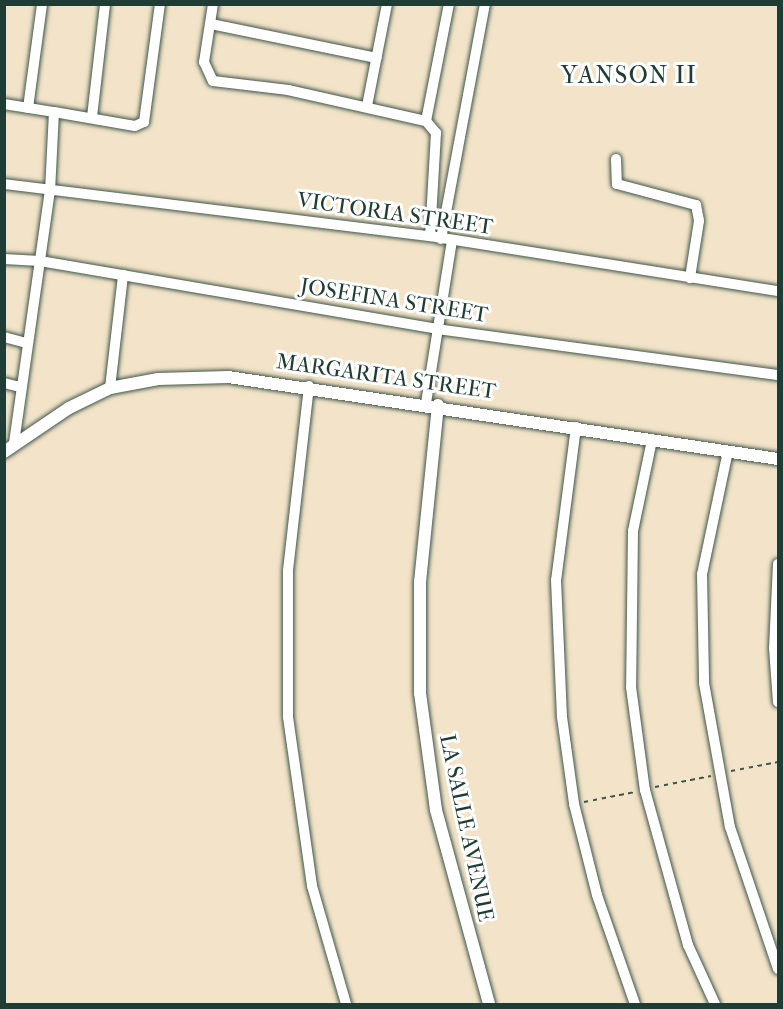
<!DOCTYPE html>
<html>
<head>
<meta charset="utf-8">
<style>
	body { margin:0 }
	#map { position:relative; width:783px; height:1009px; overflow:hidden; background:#f3e4c9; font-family:"IM FELL French Canon",serif }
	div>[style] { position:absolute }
	.path>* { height:2px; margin-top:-1px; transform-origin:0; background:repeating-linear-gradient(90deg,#3f564a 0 4.5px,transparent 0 9px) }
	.roads { filter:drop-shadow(0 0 2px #3f564a) drop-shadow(0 0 2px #3f564a) }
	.minor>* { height:10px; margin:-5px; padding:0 5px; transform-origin:5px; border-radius:5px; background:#fff }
	.tertiary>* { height:12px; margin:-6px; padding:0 6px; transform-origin:6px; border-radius:6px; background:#fff }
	span { translate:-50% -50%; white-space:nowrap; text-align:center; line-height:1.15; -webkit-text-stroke:6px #fff; paint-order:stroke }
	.street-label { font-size:22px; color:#1f3d34 }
	.neighbourhood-label { font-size:24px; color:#1f3d34; letter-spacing:1.5px }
	.frame { position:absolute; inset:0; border:6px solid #1f3d34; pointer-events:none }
</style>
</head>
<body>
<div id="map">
	<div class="path">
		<i style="left:731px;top:771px;width:48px;rotate:-10.8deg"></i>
		<i style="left:655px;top:787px;width:57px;rotate:-11.1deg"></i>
		<i style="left:584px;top:802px;width:52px;rotate:-11.1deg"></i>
	</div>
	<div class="roads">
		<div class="minor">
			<i style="left:213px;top:4px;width:59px;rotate:98.8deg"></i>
			<i style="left:204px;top:62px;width:21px;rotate:65deg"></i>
			<i style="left:213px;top:81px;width:76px;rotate:6.8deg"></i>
			<i style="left:288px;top:90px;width:141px;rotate:12.7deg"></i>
			<i style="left:426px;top:121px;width:16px;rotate:50deg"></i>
			<i style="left:436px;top:133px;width:103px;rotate:93.3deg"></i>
			<i style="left:211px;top:24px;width:169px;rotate:11.6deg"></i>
			<i style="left:4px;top:104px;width:51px;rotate:9.1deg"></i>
			<i style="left:54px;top:112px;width:78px;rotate:92.9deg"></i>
			<i style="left:50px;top:190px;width:256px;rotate:98.1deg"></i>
			<i style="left:367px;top:106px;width:104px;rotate:-78.9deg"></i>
			<i style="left:28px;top:108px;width:105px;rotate:-82.3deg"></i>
			<i style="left:54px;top:112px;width:82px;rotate:9.8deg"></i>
			<i style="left:135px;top:126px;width:10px;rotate:-24deg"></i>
			<i style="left:144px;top:122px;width:119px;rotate:-82.3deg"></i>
			<i style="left:92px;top:117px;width:114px;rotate:-83.4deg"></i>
			<i style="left:426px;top:121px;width:119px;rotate:-78.9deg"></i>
			<i style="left:616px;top:159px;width:25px;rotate:88deg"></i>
			<i style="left:617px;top:184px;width:82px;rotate:14.9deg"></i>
			<i style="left:696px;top:205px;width:16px;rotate:79deg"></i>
			<i style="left:699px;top:221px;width:58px;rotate:99deg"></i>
			<i style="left:4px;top:184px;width:429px;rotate:7deg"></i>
			<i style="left:430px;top:236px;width:352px;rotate:9deg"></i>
			<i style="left:441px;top:239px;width:239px;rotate:-79.4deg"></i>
			<i style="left:4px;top:259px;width:36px;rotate:3deg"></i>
			<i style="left:40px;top:261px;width:403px;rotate:9.7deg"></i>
			<i style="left:437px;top:329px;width:344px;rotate:7.7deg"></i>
			<i style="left:4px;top:337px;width:24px;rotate:15deg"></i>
			<i style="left:4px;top:383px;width:16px;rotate:14deg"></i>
			<i style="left:309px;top:386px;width:186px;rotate:96.5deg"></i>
			<i style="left:288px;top:571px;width:146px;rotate:90deg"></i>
			<i style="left:288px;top:717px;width:171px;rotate:81.9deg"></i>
			<i style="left:312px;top:886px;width:123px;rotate:73.9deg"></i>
			<i style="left:110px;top:388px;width:114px;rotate:-83.4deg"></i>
			<i style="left:426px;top:403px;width:164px;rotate:-80.9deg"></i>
			<i style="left:576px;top:427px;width:154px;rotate:97.4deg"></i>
			<i style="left:556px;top:580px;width:137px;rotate:87.5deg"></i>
			<i style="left:562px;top:717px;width:88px;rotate:82.1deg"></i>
			<i style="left:574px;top:804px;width:94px;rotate:75.8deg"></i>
			<i style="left:597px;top:895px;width:115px;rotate:70.8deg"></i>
			<i style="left:652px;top:440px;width:93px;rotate:101.8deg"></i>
			<i style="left:633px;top:531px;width:156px;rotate:90.7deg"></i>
			<i style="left:631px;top:687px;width:104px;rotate:82.3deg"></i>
			<i style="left:645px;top:790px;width:161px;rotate:74.5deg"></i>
			<i style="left:688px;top:945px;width:65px;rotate:65.4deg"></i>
			<i style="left:728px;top:451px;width:126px;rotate:101.9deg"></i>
			<i style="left:702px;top:574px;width:109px;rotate:88.9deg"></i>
			<i style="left:704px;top:683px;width:146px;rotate:79.8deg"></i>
			<i style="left:730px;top:827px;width:150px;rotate:71.3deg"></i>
			<i style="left:778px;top:564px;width:84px;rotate:92.7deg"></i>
			<i style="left:774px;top:648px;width:54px;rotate:85.8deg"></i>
		</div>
		<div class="tertiary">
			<i style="left:438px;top:405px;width:177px;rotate:95.8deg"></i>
			<i style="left:420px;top:581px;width:112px;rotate:90deg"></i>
			<i style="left:420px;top:693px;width:118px;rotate:82.2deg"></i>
			<i style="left:436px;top:810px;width:201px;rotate:74.7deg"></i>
			<i style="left:4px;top:452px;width:78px;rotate:-34.1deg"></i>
			<i style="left:69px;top:408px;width:46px;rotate:-26deg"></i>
			<i style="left:110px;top:388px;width:49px;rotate:-10.6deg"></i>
			<i style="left:158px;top:379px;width:70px;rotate:-1.6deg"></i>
			<i style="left:228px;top:377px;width:556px;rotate:8.48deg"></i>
		</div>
	</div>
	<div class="street-label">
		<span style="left:395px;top:214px;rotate:8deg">VICTORIA STREET</span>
		<span style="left:394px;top:301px;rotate:9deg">JOSEFINA STREET</span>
		<span style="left:386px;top:377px;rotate:8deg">MARGARITA STREET</span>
		<span style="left:466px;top:828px;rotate:78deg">LA SALLE AVENUE</span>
	</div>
	<div class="neighbourhood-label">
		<span style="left:629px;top:76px">YANSON II</span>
	</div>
	<div class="frame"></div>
</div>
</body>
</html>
